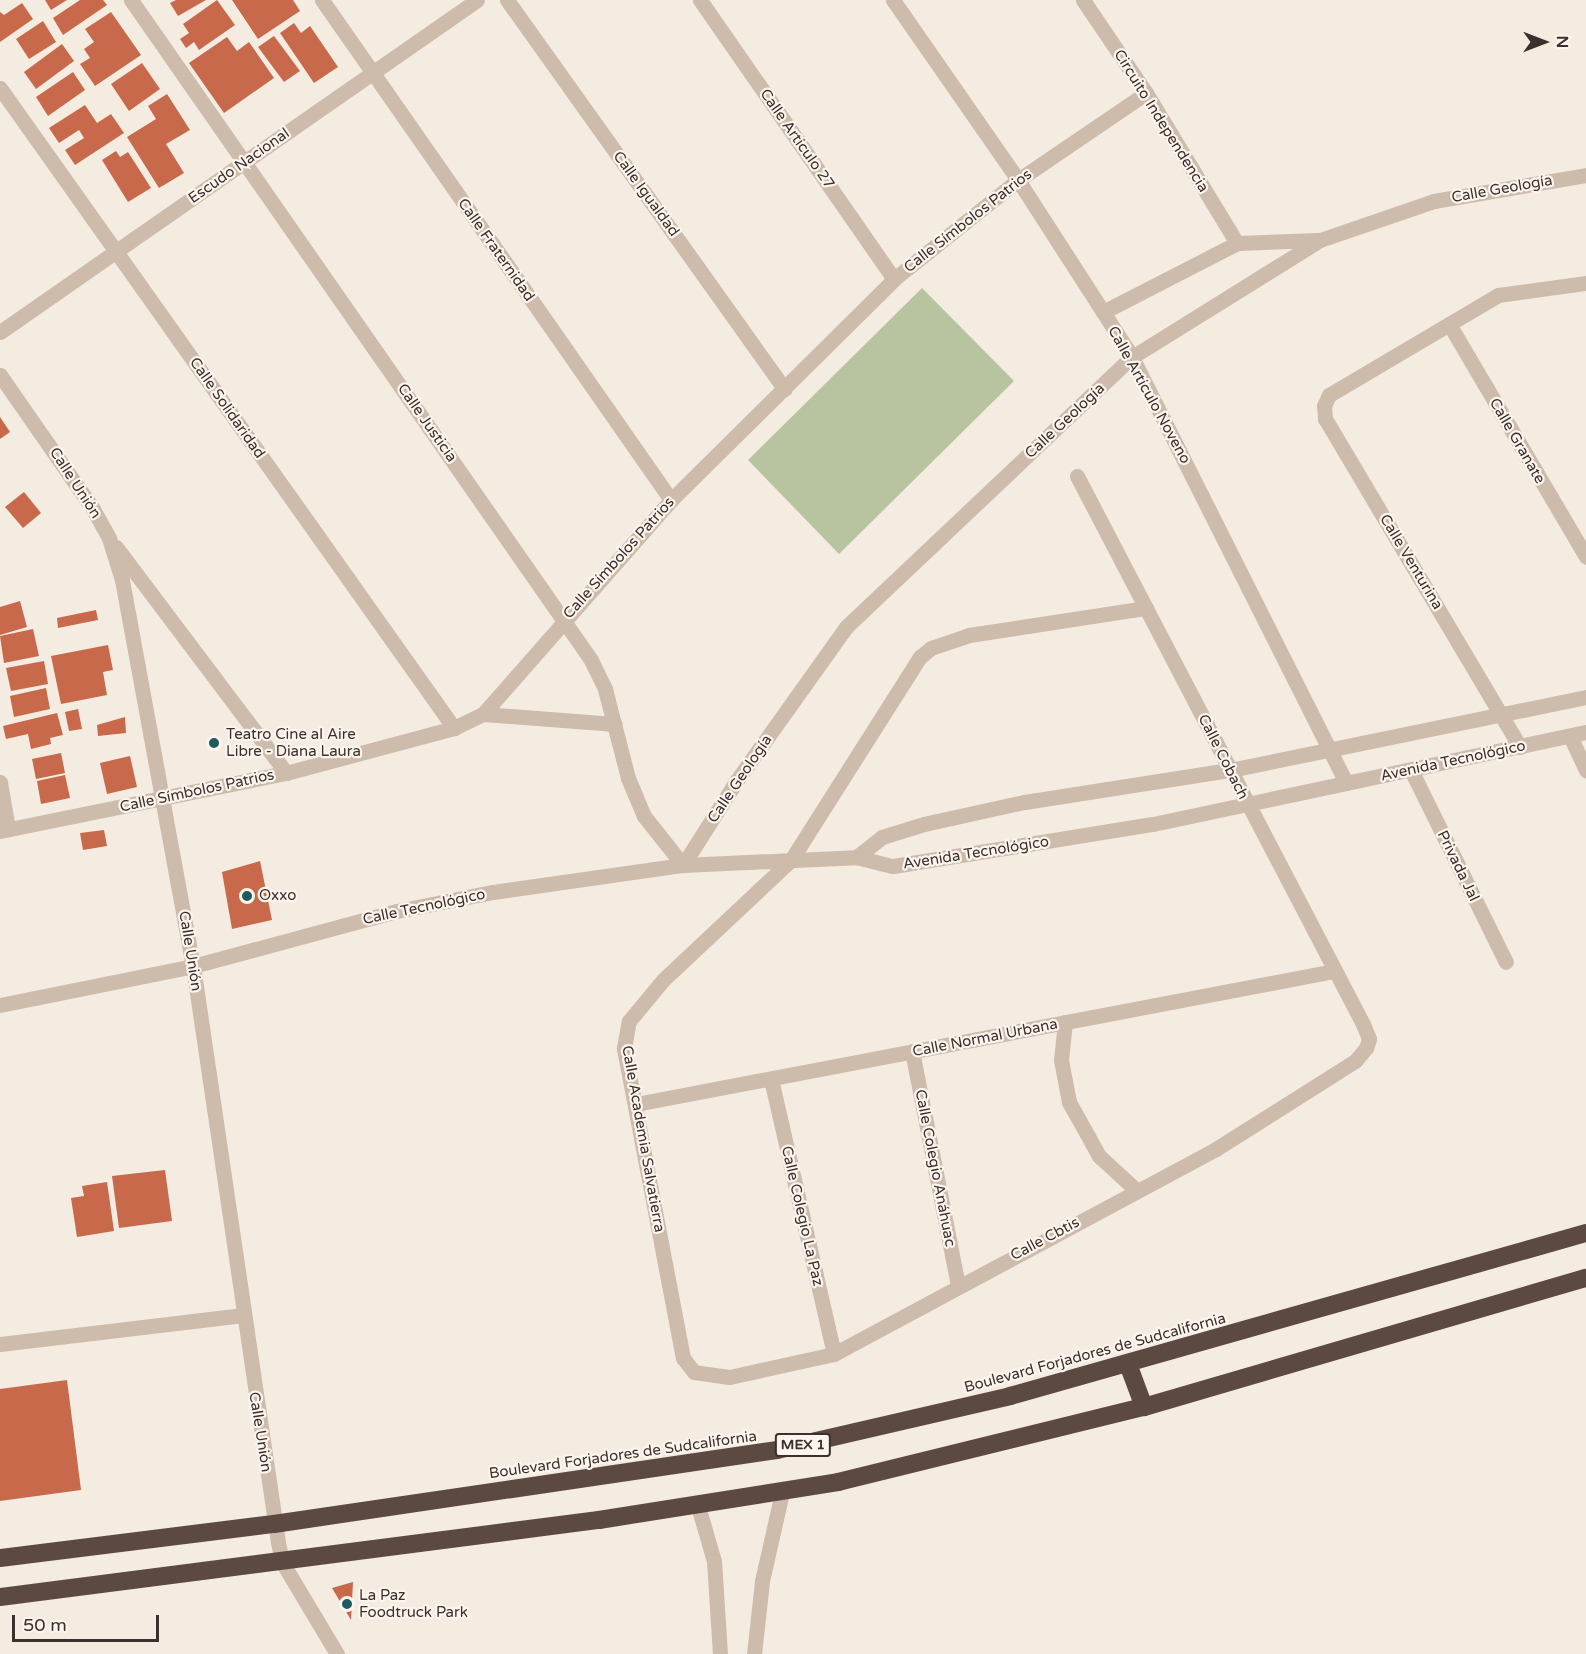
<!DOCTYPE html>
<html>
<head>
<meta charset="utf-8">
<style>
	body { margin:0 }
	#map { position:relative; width:1586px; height:1654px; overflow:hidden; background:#f4ebe1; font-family:"Varela Round",sans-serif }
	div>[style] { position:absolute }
	.green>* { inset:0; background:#b8c4a0 }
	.building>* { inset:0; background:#c8694b }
	.minor>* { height:15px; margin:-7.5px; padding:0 7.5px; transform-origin:7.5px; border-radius:7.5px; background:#cdbbac }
	.highway>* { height:18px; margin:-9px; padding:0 9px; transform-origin:9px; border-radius:9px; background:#5c4a42 }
	.dots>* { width:16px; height:16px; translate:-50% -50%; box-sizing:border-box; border:3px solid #fbf5ee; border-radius:50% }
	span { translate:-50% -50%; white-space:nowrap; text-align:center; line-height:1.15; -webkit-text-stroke:4.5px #fbf5ee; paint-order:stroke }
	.shield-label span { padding:2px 4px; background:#fbf5ee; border:2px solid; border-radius:4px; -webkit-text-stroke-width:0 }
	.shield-label { font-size:14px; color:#3b302b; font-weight:700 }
	.street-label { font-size:15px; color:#3b302b }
	.poi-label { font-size:15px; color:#3b302b }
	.left { translate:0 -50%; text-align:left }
	.north { position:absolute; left:1514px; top:12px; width:60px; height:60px; -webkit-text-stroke:4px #fbf5ee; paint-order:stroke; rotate:90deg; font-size:16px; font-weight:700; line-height:24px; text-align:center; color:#3b302b }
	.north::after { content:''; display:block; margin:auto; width:21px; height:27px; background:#3b302b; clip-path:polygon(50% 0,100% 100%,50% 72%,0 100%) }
	.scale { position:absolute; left:12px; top:1615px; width:147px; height:27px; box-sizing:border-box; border:3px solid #3b302b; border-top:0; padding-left:8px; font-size:18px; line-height:21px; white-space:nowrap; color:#3b302b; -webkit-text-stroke:4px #fbf5ee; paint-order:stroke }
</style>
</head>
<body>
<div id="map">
	<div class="green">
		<i style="clip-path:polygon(922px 288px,1014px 381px,839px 554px,748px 460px)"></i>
	</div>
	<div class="building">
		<i style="clip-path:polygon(45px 0,67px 0,51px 10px)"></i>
		<i style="clip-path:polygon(80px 0,103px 0,107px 5px,63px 35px,53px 18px)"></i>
		<i style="clip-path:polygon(176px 0,206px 0,178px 16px,170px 3px)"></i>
		<i style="clip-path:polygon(217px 0,235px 25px,199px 50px,194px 42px,186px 48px,180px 39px,189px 33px,183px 24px)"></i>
		<i style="clip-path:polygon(232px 0,293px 0,300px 11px,258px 39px)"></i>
		<i style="clip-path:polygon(22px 3px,33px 19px,0 42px,0 12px,4px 15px)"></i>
		<i style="clip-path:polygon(111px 12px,141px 55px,95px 86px,80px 64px,90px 58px,84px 49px,94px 42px,85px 29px)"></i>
		<i style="clip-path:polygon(43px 21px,56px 42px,29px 59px,16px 39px)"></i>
		<i style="clip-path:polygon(294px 23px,301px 33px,310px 26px,338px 67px,314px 83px,280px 33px)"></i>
		<i style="clip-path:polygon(274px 36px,300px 71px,284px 82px,258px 47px)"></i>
		<i style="clip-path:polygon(227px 37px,237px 51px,249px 42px,274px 78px,224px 113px,189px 63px)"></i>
		<i style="clip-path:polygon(62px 44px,74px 61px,36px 89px,24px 72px)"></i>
		<i style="clip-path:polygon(142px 63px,160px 89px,129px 111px,111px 84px)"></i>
		<i style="clip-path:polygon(73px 72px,85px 90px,48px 116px,36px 97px)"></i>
		<i style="clip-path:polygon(167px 94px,190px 130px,166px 144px,184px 173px,159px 188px,127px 137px,156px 119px,148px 106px)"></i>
		<i style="clip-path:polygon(85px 105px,97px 123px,111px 114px,124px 133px,75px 165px,65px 150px,84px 138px,79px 130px,59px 143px,49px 128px)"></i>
		<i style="clip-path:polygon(116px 151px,120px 157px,128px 152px,151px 188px,128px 202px,102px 160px)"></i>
		<i style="clip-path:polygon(0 417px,10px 432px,0 439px)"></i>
		<i style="clip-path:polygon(24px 492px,41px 513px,23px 528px,5px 507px)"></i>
		<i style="clip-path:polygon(20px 601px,27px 627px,0 635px,0 607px)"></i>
		<i style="clip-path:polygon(96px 610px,98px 620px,58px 628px,57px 618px)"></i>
		<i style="clip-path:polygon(33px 629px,39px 656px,4px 663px,0 636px)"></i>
		<i style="clip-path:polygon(108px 645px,113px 670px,103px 672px,107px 695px,61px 704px,51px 656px)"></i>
		<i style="clip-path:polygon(44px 661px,48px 684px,11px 691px,6px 668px)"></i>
		<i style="clip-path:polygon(46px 688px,50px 709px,14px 717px,10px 696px)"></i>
		<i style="clip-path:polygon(78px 709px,82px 729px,69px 731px,65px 712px)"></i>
		<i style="clip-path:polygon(57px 713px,63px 735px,50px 738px,51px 744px,31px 749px,28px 734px,6px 739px,3px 726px)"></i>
		<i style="clip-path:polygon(125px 717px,126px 733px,98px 736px,97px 725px)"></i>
		<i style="clip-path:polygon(61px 753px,65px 773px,36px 779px,32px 759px)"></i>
		<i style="clip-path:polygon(130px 756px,137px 787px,107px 794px,100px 763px)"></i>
		<i style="clip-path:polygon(65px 775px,70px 798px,41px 804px,37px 781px)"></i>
		<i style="clip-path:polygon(104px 830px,107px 846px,83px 850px,80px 833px)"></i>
		<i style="clip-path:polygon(260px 861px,272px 920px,232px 929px,222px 872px)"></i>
		<i style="clip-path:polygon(165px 1170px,172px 1221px,119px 1228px,112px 1176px)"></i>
		<i style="clip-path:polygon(107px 1182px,114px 1231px,77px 1237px,71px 1198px,84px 1196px,82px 1186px)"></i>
		<i style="clip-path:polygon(67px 1380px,81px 1490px,0 1501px,0 1389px)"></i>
		<i style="clip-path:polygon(353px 1582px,351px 1620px,332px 1588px)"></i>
	</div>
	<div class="minor">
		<i style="left:131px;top:0;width:804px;rotate:55.12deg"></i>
		<i style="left:591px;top:660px;width:32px;rotate:64deg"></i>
		<i style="left:605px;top:689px;width:92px;rotate:75.5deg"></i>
		<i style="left:628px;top:778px;width:41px;rotate:67.2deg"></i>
		<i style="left:644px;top:816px;width:63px;rotate:51.5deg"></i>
		<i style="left:683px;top:865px;width:101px;rotate:-57.6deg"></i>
		<i style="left:737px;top:780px;width:188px;rotate:-54.5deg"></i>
		<i style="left:846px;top:627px;width:393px;rotate:-43.4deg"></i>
		<i style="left:1132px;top:357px;width:221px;rotate:-31.9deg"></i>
		<i style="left:1320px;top:240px;width:120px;rotate:-18.9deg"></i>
		<i style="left:1434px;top:201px;width:154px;rotate:-9.7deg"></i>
		<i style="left:322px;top:0;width:610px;rotate:55.08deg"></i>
		<i style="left:507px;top:0;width:478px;rotate:54.5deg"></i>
		<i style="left:700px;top:0;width:340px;rotate:55.2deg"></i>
		<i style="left:893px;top:0;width:219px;rotate:55.2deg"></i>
		<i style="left:1018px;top:180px;width:211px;rotate:57.2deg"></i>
		<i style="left:1132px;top:357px;width:477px;rotate:63.3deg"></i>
		<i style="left:1083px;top:0;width:112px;rotate:55.9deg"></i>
		<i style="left:1146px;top:93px;width:175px;rotate:58.8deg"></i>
		<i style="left:0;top:88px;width:785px;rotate:54.65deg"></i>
		<i style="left:1103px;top:312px;width:151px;rotate:-27.2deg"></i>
		<i style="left:1237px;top:243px;width:80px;rotate:-2.1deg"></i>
		<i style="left:1449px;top:324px;width:270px;rotate:59.5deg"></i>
		<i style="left:0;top:332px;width:581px;rotate:-34.84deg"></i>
		<i style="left:0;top:375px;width:163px;rotate:55.2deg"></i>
		<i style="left:93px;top:509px;width:33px;rotate:61deg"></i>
		<i style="left:109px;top:538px;width:44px;rotate:72.8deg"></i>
		<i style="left:122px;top:580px;width:392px;rotate:79.6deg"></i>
		<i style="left:193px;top:966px;width:582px;rotate:81.61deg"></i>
		<i style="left:278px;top:1542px;width:20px;rotate:79deg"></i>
		<i style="left:282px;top:1562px;width:107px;rotate:59.1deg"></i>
		<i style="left:1077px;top:476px;width:618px;rotate:62.44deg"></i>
		<i style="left:1363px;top:1024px;width:16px;rotate:68deg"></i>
		<i style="left:1369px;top:1039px;width:9px;rotate:108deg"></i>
		<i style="left:1366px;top:1048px;width:17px;rotate:130deg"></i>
		<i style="left:1355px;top:1061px;width:165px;rotate:147.7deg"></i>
		<i style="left:1216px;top:1149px;width:434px;rotate:151.8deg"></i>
		<i style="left:834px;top:1354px;width:107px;rotate:167.6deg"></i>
		<i style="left:729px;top:1377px;width:35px;rotate:-172deg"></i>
		<i style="left:694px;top:1372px;width:18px;rotate:-128deg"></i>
		<i style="left:683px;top:1358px;width:316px;rotate:-100.8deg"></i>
		<i style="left:624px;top:1048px;width:27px;rotate:-80deg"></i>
		<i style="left:629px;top:1021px;width:53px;rotate:-50.3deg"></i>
		<i style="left:663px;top:980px;width:175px;rotate:-43.2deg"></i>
		<i style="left:791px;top:860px;width:241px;rotate:-57.6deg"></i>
		<i style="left:920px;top:657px;width:14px;rotate:-39deg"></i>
		<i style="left:931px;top:648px;width:40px;rotate:-18.9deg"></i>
		<i style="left:969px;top:635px;width:179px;rotate:-8.7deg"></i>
		<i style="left:116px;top:547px;width:283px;rotate:53deg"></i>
		<i style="left:1586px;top:697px;width:364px;rotate:168.4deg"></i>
		<i style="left:1229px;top:770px;width:207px;rotate:171.1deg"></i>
		<i style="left:1024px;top:802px;width:102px;rotate:167.6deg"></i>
		<i style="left:924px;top:824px;width:44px;rotate:162.8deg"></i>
		<i style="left:882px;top:837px;width:33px;rotate:142deg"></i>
		<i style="left:856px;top:857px;width:38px;rotate:14deg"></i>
		<i style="left:893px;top:866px;width:263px;rotate:-9.2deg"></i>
		<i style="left:1153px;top:824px;width:443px;rotate:-12deg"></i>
		<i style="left:483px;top:714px;width:132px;rotate:4.3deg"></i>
		<i style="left:1570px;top:736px;width:38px;rotate:65deg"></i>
		<i style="left:1520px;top:747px;width:382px;rotate:-120.7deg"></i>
		<i style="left:1325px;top:419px;width:13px;rotate:-94deg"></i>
		<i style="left:1324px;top:406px;width:12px;rotate:-66deg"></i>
		<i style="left:1329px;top:395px;width:196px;rotate:-30.6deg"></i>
		<i style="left:1498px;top:295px;width:89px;rotate:-7.8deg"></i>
		<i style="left:1411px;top:770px;width:214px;rotate:63.7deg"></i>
		<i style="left:0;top:782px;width:48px;rotate:80.3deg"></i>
		<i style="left:0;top:831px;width:292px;rotate:-11.5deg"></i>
		<i style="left:286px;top:773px;width:174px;rotate:-15deg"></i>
		<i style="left:454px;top:728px;width:32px;rotate:-26deg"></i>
		<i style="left:483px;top:714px;width:285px;rotate:-48.7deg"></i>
		<i style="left:671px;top:500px;width:314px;rotate:-44.7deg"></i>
		<i style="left:894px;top:279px;width:159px;rotate:-38.6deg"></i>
		<i style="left:1018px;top:180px;width:155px;rotate:-34.2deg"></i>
		<i style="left:0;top:1005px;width:197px;rotate:-11.4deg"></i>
		<i style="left:193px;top:966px;width:211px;rotate:-15.1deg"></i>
		<i style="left:397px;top:911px;width:98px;rotate:-11.2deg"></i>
		<i style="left:493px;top:892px;width:192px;rotate:-8.1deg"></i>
		<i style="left:683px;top:865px;width:173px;rotate:-2.6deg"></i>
		<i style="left:1065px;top:1022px;width:38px;rotate:96deg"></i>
		<i style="left:1061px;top:1060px;width:43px;rotate:79.2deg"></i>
		<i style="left:1069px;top:1102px;width:62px;rotate:60.9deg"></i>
		<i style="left:1099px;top:1156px;width:50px;rotate:42.6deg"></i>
		<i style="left:912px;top:1051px;width:238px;rotate:78.9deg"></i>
		<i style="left:771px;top:1079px;width:282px;rotate:77.1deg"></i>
		<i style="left:636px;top:1104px;width:711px;rotate:-10.79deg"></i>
		<i style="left:0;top:1344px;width:245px;rotate:-6.8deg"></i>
		<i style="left:698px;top:1506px;width:57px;rotate:73.8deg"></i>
		<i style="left:714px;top:1561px;width:93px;rotate:86.3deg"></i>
		<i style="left:754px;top:1654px;width:73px;rotate:-83.7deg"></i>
		<i style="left:762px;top:1581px;width:91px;rotate:-77.3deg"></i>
	</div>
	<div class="highway">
		<i style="left:1128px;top:1364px;width:46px;rotate:69.6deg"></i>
		<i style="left:0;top:1558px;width:276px;rotate:-7.1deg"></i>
		<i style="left:274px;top:1524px;width:508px;rotate:-8.37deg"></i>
		<i style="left:777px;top:1450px;width:239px;rotate:-13deg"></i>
		<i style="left:1010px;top:1396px;width:599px;rotate:-15.8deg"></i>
		<i style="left:0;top:1597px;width:604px;rotate:-7.33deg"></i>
		<i style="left:599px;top:1520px;width:242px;rotate:-9deg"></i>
		<i style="left:838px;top:1482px;width:315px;rotate:-13.8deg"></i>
		<i style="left:1144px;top:1407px;width:460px;rotate:-16.3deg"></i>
	</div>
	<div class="dots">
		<i style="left:214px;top:743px;background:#1f5a5e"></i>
		<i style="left:247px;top:896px;background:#1f5a5e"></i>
		<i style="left:347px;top:1604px;background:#1f5a5e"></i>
	</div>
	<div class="shield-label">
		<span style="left:803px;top:1445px">MEX 1</span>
	</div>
	<div class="street-label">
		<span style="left:1161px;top:121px;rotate:58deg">Circuito Independencia</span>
		<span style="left:797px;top:139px;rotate:55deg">Calle Artículo 27</span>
		<span style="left:239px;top:166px;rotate:-35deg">Escudo Nacional</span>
		<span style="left:1502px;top:189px;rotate:-10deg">Calle Geología</span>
		<span style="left:646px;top:194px;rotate:54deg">Calle Igualdad</span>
		<span style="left:968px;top:221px;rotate:-38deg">Calle Símbolos Patrios</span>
		<span style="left:496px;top:250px;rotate:55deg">Calle Fraternidad</span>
		<span style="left:1149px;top:395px;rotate:61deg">Calle Artículo Noveno</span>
		<span style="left:227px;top:408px;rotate:55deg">Calle Solidaridad</span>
		<span style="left:1065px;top:421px;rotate:-43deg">Calle Geología</span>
		<span style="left:427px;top:423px;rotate:55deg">Calle Justicia</span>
		<span style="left:1517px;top:441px;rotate:60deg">Calle Granate</span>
		<span style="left:75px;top:483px;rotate:57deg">Calle Unión</span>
		<span style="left:619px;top:558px;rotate:-48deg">Calle Símbolos Patrios</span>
		<span style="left:1411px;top:562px;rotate:59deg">Calle Venturina</span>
		<span style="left:1223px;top:757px;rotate:63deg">Calle Cobach</span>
		<span style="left:1453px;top:761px;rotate:-12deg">Avenida Tecnológico</span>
		<span style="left:740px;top:779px;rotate:-56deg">Calle Geología</span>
		<span style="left:197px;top:791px;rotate:-12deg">Calle Símbolos Patrios</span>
		<span style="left:976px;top:853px;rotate:-9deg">Avenida Tecnológico</span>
		<span style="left:1458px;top:866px;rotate:64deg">Privada Jal</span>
		<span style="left:424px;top:907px;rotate:-12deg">Calle Tecnológico</span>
		<span style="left:190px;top:951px;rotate:81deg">Calle Unión</span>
		<span style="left:985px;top:1038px;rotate:-11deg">Calle Normal Urbana</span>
		<span style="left:643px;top:1139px;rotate:80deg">Calle Academia Salvatierra</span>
		<span style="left:935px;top:1168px;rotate:79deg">Calle Colegio Anáhuac</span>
		<span style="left:802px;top:1216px;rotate:77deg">Calle Colegio La Paz</span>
		<span style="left:1045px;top:1239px;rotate:-28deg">Calle Cbtis</span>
		<span style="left:1095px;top:1353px;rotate:-15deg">Boulevard Forjadores de Sudcalifornia</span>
		<span style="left:260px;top:1432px;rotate:81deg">Calle Unión</span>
		<span style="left:623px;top:1455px;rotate:-8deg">Boulevard Forjadores de Sudcalifornia</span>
	</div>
	<div class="poi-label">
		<span class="left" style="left:226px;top:743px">Teatro Cine al Aire<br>Libre - Diana Laura</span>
		<span class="left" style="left:259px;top:896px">Oxxo</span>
		<span class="left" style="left:359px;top:1604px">La Paz<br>Foodtruck Park</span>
	</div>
	<div class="north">N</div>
	<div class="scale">50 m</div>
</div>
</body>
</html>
